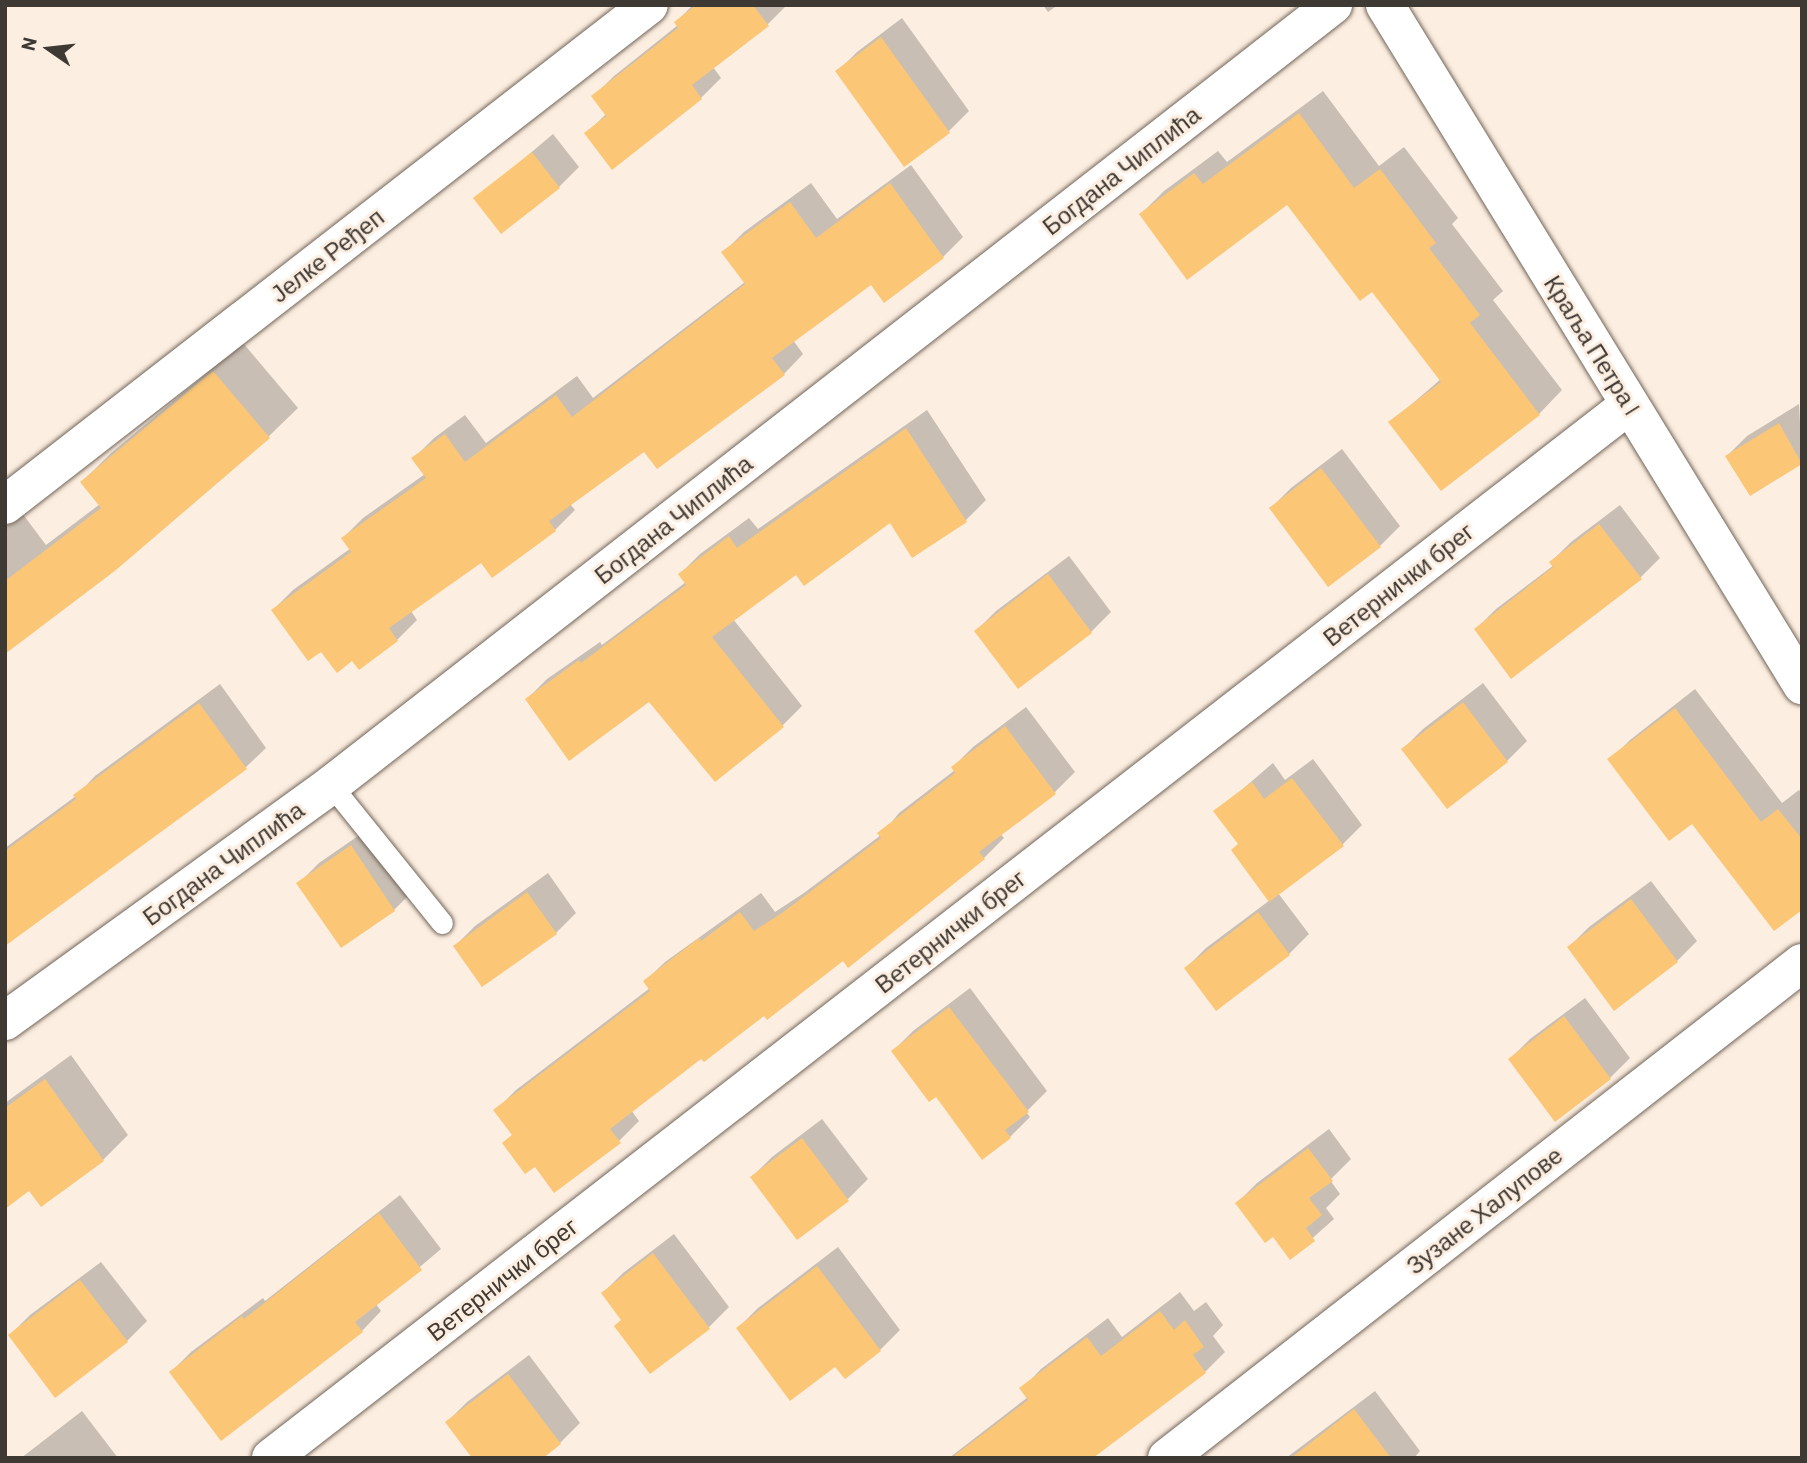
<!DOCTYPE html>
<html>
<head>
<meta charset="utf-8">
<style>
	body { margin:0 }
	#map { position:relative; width:1807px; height:1463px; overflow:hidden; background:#fceee0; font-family:Barlow,sans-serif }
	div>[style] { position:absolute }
	.shadow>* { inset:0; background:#0003 }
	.building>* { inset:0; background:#fbc675 }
	.roads { filter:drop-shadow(0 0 2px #716559) drop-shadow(0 0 2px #716559) }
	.lane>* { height:21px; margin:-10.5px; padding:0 10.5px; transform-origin:10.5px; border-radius:10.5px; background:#fff }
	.street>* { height:38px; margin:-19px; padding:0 19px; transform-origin:19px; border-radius:19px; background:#fff }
	.secondary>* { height:38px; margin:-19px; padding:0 19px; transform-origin:19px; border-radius:19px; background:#fff }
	span { translate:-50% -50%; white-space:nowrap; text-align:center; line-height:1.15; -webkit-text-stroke:6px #fceee0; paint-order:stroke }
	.street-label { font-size:24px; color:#3f3934 }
	.frame { position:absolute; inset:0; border:7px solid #3f3934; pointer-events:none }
	.north { position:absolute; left:14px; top:14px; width:70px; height:70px; -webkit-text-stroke:5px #fceee0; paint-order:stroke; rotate:284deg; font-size:19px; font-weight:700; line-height:28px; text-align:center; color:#3f3934 }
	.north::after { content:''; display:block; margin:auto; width:24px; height:32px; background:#3f3934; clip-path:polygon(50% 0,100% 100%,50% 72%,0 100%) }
</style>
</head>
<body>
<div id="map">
	<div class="shadow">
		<i style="clip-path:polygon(693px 5px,787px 5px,768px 24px,713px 67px,721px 78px,701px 98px,612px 167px,586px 134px,607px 113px,594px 96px,614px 76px,678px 25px,676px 22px)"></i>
		<i style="clip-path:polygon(1043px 5px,1058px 5px,1048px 12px)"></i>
		<i style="clip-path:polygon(902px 18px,969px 111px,949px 131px,904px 164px,837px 72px,857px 52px)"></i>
		<i style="clip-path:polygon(1323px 91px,1379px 166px,1404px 147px,1458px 218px,1452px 224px,1503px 291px,1493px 300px,1562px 390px,1539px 414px,1391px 422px,1441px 379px,1373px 289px,1287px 203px,1141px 214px,1164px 191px,1218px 151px,1227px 162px)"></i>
		<i style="clip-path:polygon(553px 134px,579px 167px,559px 187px,476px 199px)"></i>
		<i style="clip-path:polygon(911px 165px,963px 237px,943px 257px,884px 300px,871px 283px,793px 340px,803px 354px,784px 374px,645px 450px,570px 504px,575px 510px,555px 530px,481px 561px,411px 611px,417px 620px,397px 640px,353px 658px,321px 649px,273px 610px,293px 590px,351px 548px,343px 538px,363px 518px,425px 474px,414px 458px,434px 438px,465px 415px,486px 443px,577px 376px,593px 398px,745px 282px,724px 252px,744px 232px,811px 183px,837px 219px)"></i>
		<i style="clip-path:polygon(243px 343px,298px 408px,268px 437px,5px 651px,5px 527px,22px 513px,46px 545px,100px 504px,82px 482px,111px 453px)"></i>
		<i style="clip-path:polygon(1799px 404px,1802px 462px,1751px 494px,1727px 456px,1747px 436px)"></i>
		<i style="clip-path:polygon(927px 410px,986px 500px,966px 520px,890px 521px,796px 573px,733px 619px,802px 706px,782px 726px,650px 700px,527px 699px,547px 679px,600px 642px,602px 645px,686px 582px,680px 574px,700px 554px,749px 518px,758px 529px)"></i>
		<i style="clip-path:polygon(1342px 449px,1400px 526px,1380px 546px,1271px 508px,1291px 488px)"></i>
		<i style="clip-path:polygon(1620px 505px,1660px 558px,1640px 578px,1476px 629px,1496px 609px,1554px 565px,1551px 562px,1571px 542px)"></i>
		<i style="clip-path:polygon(1069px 556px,1111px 612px,1091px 632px,1018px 687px,976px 631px,996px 611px)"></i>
		<i style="clip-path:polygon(1483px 683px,1527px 741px,1507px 761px,1403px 749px,1423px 729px)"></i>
		<i style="clip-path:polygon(220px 684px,266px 748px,246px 767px,5px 944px,5px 848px,76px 796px,95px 776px)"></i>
		<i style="clip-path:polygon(1695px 689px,1782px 803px,1799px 790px,1802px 793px,1802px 907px,1610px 760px,1630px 740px)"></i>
		<i style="clip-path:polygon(1026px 707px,1075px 772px,1055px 792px,1000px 833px,1004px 838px,984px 858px,702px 1056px,631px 1110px,639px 1121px,619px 1141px,535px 1164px,504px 1143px,513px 1134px,496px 1110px,516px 1090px,650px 988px,645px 981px,665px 962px,761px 893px,775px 912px,804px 893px,881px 835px,899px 813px,955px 770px,953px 767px,973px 747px)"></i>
		<i style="clip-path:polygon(1313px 759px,1362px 825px,1342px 845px,1278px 893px,1309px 934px,1289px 954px,1186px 968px,1206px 948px,1270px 900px,1240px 844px,1216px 812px,1273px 763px,1285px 780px)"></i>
		<i style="clip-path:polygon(371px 827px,414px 890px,394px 910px,341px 946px,299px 883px,319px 863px)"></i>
		<i style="clip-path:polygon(548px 873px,576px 913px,556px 933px,455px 946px,475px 926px)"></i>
		<i style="clip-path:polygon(1651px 881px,1697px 941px,1677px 961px,1569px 947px,1589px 927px)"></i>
		<i style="clip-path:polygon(970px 988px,1047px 1091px,1026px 1112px,1030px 1117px,1010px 1137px,893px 1051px,913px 1031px)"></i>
		<i style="clip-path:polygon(1585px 998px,1630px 1058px,1610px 1078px,1510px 1059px,1530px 1039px)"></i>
		<i style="clip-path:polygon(71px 1055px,128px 1135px,103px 1160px,30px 1189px,5px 1207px,5px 1103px)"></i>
		<i style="clip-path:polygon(822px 1119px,868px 1179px,848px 1199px,752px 1177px,772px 1157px)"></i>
		<i style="clip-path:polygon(1329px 1129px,1351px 1159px,1330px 1180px,1340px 1194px,1326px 1208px,1334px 1219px,1290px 1258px,1273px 1235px,1237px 1203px,1257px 1183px)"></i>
		<i style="clip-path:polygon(400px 1195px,441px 1249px,376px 1304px,381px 1311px,362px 1331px,171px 1372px,191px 1352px,263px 1298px,265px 1301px)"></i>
		<i style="clip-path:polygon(674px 1234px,729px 1307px,709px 1327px,651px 1371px,623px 1319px,603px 1293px,623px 1273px)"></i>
		<i style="clip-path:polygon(838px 1247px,900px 1330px,880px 1350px,836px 1364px,738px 1328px,758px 1308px)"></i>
		<i style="clip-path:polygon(101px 1262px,147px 1321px,127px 1341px,10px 1335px,30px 1315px)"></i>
		<i style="clip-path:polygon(1180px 1292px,1194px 1311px,1206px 1302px,1223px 1325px,1213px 1336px,1225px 1352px,1205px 1372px,1090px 1458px,949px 1458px,1028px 1397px,1022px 1389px,1041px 1369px,1108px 1318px,1122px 1337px)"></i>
		<i style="clip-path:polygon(529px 1355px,580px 1423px,560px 1443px,447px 1422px,467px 1402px)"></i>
		<i style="clip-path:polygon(1375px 1391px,1420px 1451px,1414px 1458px,1286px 1458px)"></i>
		<i style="clip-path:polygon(82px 1411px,118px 1458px,21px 1458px)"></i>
	</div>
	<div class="building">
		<i style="clip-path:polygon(696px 5px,753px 5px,769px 26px,692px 85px,702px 99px,612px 170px,584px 133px,606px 116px,591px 96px,678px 28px,674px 22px)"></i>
		<i style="clip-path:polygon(881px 37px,950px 133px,904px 167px,835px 71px)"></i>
		<i style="clip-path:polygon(1299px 113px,1354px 188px,1380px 169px,1436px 243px,1429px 248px,1480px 315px,1470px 323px,1540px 415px,1441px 491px,1388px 422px,1441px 382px,1372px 292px,1360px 301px,1287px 205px,1187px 280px,1139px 214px,1194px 173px,1203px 184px)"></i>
		<i style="clip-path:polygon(532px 152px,560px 188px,501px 234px,473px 198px)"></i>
		<i style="clip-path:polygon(890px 183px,944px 258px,884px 303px,871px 285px,772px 358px,785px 375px,657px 469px,644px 452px,549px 521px,556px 531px,492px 578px,481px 563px,389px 628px,398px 641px,359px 670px,352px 661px,337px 673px,321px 652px,308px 661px,271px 610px,351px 552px,341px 538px,426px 478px,411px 458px,445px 434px,465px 462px,556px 395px,572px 417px,745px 284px,721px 252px,790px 202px,816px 238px)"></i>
		<i style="clip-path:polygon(213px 371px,270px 438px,116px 570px,5px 654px,5px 581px,101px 508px,80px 482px)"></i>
		<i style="clip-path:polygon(1779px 423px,1802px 464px,1750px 496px,1725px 456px)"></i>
		<i style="clip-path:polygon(906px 428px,967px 522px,912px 558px,890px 523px,804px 586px,796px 575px,712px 637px,784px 727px,715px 782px,649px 702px,569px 761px,525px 699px,579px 660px,581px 663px,686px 585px,678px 574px,729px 536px,737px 548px)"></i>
		<i style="clip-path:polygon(1321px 468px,1381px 547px,1328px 587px,1269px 508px)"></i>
		<i style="clip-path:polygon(1599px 524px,1642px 579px,1511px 679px,1474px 629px,1553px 567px,1549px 562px)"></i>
		<i style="clip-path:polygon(1048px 574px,1092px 633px,1018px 689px,974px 631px)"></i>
		<i style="clip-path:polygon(1463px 702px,1508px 762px,1447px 809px,1401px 749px)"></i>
		<i style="clip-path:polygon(199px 703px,247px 769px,5px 946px,5px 851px,76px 799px,73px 795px)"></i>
		<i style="clip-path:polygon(1675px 708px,1761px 822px,1778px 809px,1802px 839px,1802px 910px,1774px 931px,1692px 824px,1669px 841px,1607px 759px)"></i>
		<i style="clip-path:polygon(1005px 726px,1056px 794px,979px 852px,985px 859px,848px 968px,843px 961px,767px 1020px,764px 1016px,704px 1062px,701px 1059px,610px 1129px,621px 1143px,554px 1193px,535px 1167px,525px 1174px,502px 1143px,512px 1135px,493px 1110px,650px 991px,643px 981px,699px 938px,701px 941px,740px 912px,754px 931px,782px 913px,881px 838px,877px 833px,955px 773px,951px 767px)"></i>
		<i style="clip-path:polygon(1292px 778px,1344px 846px,1269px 902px,1231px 850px,1238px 844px,1213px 811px,1252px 782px,1264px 799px)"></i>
		<i style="clip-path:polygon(351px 845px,395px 911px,341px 948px,296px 883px)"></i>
		<i style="clip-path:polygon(527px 892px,557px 934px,482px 987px,453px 946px)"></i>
		<i style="clip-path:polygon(1631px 899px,1678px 962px,1614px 1011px,1567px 947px)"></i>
		<i style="clip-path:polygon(1258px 912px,1290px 955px,1216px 1011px,1184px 968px)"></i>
		<i style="clip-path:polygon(949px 1007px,1029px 1112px,1005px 1130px,1011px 1138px,982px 1160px,936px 1097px,929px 1102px,891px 1051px)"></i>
		<i style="clip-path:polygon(1564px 1016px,1611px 1079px,1555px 1122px,1508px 1059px)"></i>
		<i style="clip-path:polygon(45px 1079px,104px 1161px,41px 1207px,29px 1191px,5px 1209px,5px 1108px)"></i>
		<i style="clip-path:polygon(802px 1138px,849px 1201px,797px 1240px,750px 1177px)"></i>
		<i style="clip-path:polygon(1308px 1148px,1333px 1181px,1309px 1198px,1322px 1215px,1306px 1228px,1315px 1241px,1290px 1260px,1273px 1237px,1265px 1243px,1235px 1203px)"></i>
		<i style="clip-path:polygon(379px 1213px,422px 1270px,355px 1322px,363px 1332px,221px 1441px,169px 1372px,242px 1316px,244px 1319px)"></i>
		<i style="clip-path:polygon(653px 1253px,710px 1329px,650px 1374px,614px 1326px,621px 1320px,601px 1293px)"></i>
		<i style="clip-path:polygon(817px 1266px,881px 1351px,845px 1379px,835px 1367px,790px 1401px,736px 1328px)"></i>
		<i style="clip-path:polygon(80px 1280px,128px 1342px,55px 1398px,8px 1335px)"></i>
		<i style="clip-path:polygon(1160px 1311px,1174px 1330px,1185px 1320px,1204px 1347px,1193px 1355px,1206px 1373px,1093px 1458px,951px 1458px,1028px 1400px,1019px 1388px,1087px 1337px,1101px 1356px)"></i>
		<i style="clip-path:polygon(508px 1374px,561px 1444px,543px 1458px,472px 1458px,445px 1422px)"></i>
		<i style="clip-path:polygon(1354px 1409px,1391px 1458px,1291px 1458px)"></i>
	</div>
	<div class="roads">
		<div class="lane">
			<i style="left:331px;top:785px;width:177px;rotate:51.2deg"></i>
		</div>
		<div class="street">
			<i style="left:5px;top:505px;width:815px;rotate:-37.83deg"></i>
			<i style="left:5px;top:1021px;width:402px;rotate:-35.9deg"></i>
			<i style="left:331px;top:785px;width:1270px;rotate:-37.9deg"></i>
			<i style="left:271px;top:1458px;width:1718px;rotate:-37.79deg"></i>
			<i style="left:1167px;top:1458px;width:805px;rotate:-37.94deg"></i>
		</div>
		<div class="secondary">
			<i style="left:1385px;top:5px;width:798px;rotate:58.48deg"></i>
		</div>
	</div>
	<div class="street-label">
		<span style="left:1121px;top:170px;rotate:-38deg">Богдана Чиплића</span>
		<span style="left:327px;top:255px;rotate:-38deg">Јелке Ређеп</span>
		<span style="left:1593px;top:345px;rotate:58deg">Краља Петра I</span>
		<span style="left:673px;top:519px;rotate:-38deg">Богдана Чиплића</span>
		<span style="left:1398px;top:584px;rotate:-38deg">Ветернички брег</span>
		<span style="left:223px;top:863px;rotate:-36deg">Богдана Чиплића</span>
		<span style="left:950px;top:931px;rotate:-38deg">Ветернички брег</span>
		<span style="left:1484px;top:1210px;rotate:-38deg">Зузане Халупове</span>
		<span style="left:502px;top:1279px;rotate:-38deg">Ветернички брег</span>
	</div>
	<div class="frame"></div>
	<div class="north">N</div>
</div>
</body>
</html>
